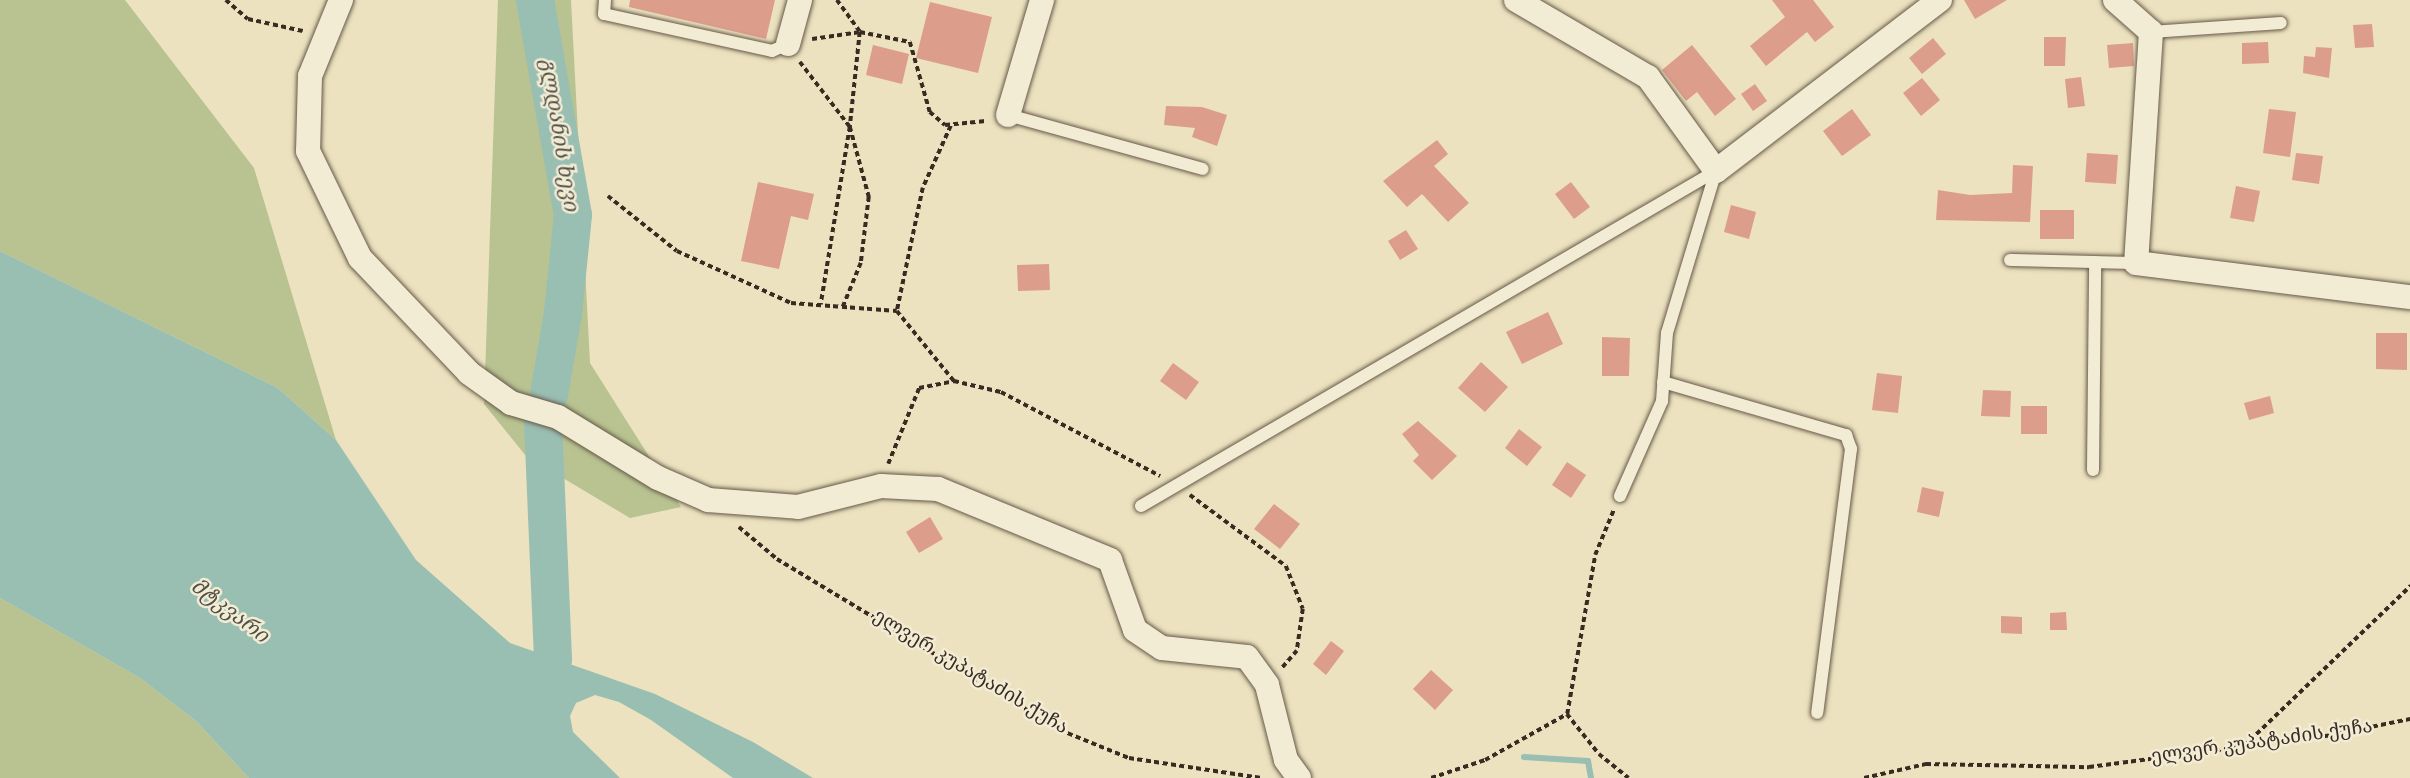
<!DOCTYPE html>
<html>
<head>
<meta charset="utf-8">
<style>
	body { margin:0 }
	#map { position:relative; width:2410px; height:778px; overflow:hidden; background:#ece2bf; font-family:"Old Standard TT","Noto Serif Georgian",serif }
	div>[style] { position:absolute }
	.green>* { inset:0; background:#b8c391 }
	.water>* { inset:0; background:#99beb2 }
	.stream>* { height:6px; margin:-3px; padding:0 3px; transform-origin:3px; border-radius:3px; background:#99beb2 }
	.river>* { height:38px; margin:-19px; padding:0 19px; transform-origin:19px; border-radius:19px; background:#99beb2 }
	.building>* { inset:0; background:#dc9d8b }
	.path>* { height:3.5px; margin-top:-1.75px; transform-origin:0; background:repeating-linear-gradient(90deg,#392b22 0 5px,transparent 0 8.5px) }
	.roads { filter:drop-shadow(0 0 2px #665949) drop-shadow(0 0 2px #665949) }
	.lane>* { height:12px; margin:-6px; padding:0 6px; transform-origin:6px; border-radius:6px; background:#f3ecd5 }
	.street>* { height:24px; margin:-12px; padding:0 12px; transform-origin:12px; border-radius:12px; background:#f3ecd5 }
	span { translate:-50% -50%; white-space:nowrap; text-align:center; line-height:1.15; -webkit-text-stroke:5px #f3ecd5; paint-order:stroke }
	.street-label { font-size:19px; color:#392b22 }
	.water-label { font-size:21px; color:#515046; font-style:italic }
</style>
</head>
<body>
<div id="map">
	<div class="green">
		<i style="clip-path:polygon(0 0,125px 0,254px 168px,336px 440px,278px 388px,0 251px)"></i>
		<i style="clip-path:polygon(498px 0,571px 0,590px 363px,681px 507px,630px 518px,526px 456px,484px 404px)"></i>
		<i style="clip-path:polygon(0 598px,140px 678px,196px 721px,249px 778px,0 778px)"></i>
	</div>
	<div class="water">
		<i style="clip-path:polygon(0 251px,278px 388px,336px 440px,416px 560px,510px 643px,655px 694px,753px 742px,813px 778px,733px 778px,651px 720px,619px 702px,595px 695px,576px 703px,570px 716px,573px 732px,620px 778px,249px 778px,196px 721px,140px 678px,0 598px)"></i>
	</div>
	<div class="stream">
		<i style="left:1524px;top:757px;width:64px;rotate:3.6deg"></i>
		<i style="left:1588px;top:761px;width:17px;rotate:80deg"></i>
	</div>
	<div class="river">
		<i style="left:535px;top:0;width:218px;rotate:80deg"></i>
		<i style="left:573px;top:215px;width:99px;rotate:95.8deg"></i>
		<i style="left:563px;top:313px;width:83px;rotate:99.7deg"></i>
		<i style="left:527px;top:778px;width:122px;rotate:-77.7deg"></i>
		<i style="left:553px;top:659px;width:236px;rotate:-92.4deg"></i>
	</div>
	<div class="building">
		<i style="clip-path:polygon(630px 0,775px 0,766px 39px,629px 7px)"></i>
		<i style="clip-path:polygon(1772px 0,1813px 0,1834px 27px,1815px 42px,1807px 32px,1766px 66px,1750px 46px,1785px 17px)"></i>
		<i style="clip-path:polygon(1964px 0,2007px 0,1975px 19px)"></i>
		<i style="clip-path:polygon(930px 2px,992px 17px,978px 73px,916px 58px)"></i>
		<i style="clip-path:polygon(2372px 24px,2374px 47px,2355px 48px,2353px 25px)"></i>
		<i style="clip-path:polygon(2044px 37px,2066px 37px,2065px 66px,2044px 66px)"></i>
		<i style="clip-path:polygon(1933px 38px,1946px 54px,1922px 74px,1909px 58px)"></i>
		<i style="clip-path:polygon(2268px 42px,2269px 63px,2242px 64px,2242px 43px)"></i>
		<i style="clip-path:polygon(2133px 43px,2134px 66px,2109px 68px,2107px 45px)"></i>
		<i style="clip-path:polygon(873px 45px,909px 54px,902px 84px,866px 75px)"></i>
		<i style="clip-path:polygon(1692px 45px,1736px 99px,1715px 116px,1697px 92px,1686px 101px,1662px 70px)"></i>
		<i style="clip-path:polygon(2316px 47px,2332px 48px,2329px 78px,2303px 73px,2304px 56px,2315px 57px)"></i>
		<i style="clip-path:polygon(2081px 77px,2085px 106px,2068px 108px,2065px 79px)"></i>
		<i style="clip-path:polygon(1922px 78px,1940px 100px,1921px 116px,1903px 93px)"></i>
		<i style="clip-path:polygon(1755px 84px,1767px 101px,1753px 111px,1741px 94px)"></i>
		<i style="clip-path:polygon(1166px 106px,1202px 107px,1227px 115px,1217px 146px,1192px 137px,1195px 128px,1164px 125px)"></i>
		<i style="clip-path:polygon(1852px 109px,1871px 135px,1842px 156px,1823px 131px)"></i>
		<i style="clip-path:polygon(2269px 109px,2296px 112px,2290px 157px,2263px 153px)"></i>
		<i style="clip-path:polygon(1437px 140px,1448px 154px,1434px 166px,1469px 203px,1448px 222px,1422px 194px,1407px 207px,1383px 181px)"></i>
		<i style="clip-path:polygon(2087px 153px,2118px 155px,2116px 184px,2085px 182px)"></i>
		<i style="clip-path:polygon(2296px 153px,2323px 156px,2319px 184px,2292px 180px)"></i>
		<i style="clip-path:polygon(2013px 165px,2033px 166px,2030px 222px,1936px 220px,1938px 190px,1970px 195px,2012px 193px)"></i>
		<i style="clip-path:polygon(758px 182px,814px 194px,808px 220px,791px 216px,779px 269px,741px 261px)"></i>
		<i style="clip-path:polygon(1571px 182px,1590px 207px,1574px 219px,1555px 194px)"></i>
		<i style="clip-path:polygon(2236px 186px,2260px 191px,2254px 222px,2230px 218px)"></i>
		<i style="clip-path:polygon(1731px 205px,1756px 212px,1749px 239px,1724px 232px)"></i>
		<i style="clip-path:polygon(2040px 210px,2074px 210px,2074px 239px,2040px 239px)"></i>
		<i style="clip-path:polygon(1406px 230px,1418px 249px,1400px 260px,1388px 241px)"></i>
		<i style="clip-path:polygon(1049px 264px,1050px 290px,1018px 291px,1017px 265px)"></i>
		<i style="clip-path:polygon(1548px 312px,1563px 344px,1522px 364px,1506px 332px)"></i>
		<i style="clip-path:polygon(2376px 333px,2407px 333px,2407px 370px,2376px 369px)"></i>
		<i style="clip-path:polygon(1602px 337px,1630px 338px,1629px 376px,1602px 376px)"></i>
		<i style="clip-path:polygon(1481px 362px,1508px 387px,1485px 412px,1458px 388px)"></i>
		<i style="clip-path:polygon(1173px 363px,1199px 382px,1186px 400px,1160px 381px)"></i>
		<i style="clip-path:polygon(1877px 373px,1902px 376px,1898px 413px,1872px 410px)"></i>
		<i style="clip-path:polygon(1983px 390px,2011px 391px,2010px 417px,1981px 416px)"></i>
		<i style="clip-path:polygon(2270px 396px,2274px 413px,2249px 420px,2244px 403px)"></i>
		<i style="clip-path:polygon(2021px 406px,2047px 406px,2047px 434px,2021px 434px)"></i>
		<i style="clip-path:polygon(1418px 421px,1457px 456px,1432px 480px,1413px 461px,1419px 455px,1402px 434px)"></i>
		<i style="clip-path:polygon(1519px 429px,1542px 447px,1527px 466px,1505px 448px)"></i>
		<i style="clip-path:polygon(1567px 462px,1586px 475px,1571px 498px,1552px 485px)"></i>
		<i style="clip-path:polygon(1922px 487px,1944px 492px,1939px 517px,1917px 512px)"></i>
		<i style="clip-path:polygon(1274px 504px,1300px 524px,1280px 549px,1254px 529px)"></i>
		<i style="clip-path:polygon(930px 517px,943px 539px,919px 553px,906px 532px)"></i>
		<i style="clip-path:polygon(2066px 612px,2067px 630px,2050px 630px,2050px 613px)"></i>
		<i style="clip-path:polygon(2001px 616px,2022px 617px,2022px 634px,2001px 633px)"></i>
		<i style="clip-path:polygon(1331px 641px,1344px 651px,1326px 675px,1313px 664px)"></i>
		<i style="clip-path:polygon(1431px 670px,1453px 690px,1435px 710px,1413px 689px)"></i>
	</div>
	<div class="path">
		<i style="left:226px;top:0;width:29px;rotate:41deg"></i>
		<i style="left:248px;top:19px;width:56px;rotate:12.3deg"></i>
		<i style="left:837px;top:0;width:39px;rotate:54deg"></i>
		<i style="left:860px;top:32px;width:96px;rotate:96deg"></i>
		<i style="left:850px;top:127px;width:73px;rotate:74.8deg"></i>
		<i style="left:869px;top:197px;width:66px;rotate:96.9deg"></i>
		<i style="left:861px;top:263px;width:48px;rotate:112.2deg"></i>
		<i style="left:812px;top:39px;width:49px;rotate:-8.3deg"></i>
		<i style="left:860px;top:32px;width:51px;rotate:11.3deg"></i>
		<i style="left:910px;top:42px;width:73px;rotate:74.1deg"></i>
		<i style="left:930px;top:112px;width:20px;rotate:41deg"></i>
		<i style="left:945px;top:125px;width:41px;rotate:-5.6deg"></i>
		<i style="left:800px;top:62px;width:82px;rotate:52.4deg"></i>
		<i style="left:850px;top:127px;width:180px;rotate:99.3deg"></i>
		<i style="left:951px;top:126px;width:68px;rotate:114.3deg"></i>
		<i style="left:923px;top:188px;width:126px;rotate:101.9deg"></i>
		<i style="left:897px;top:311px;width:90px;rotate:50.8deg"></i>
		<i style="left:608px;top:196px;width:88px;rotate:38.6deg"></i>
		<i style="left:677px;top:251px;width:125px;rotate:24.5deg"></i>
		<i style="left:791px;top:303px;width:106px;rotate:4.3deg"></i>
		<i style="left:888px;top:464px;width:82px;rotate:-67.8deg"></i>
		<i style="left:919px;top:388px;width:36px;rotate:-11deg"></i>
		<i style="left:954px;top:381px;width:48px;rotate:13.2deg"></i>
		<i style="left:1001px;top:392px;width:180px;rotate:27.8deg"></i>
		<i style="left:1190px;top:495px;width:119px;rotate:36.5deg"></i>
		<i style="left:1286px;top:566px;width:46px;rotate:68.4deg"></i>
		<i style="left:1303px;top:609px;width:42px;rotate:98.1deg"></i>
		<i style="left:1297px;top:651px;width:23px;rotate:131deg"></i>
		<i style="left:739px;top:527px;width:50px;rotate:40.1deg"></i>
		<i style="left:777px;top:559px;width:331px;rotate:31.1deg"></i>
		<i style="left:1060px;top:730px;width:74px;rotate:22.1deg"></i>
		<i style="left:1129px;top:758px;width:134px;rotate:8.6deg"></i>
		<i style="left:1567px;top:714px;width:161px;rotate:-80deg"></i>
		<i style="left:1595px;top:555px;width:50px;rotate:-67.6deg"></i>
		<i style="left:2244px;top:746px;width:231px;rotate:-43.9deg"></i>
		<i style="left:1431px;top:778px;width:57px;rotate:-18.4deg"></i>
		<i style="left:1485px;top:760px;width:94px;rotate:-29.3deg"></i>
		<i style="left:1567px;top:714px;width:51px;rotate:51.3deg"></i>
		<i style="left:1599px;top:754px;width:38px;rotate:39deg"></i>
		<i style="left:1864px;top:778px;width:64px;rotate:-12.7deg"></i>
		<i style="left:1926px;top:764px;width:163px;rotate:1.1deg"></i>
		<i style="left:2089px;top:767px;width:244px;rotate:-7.5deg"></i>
		<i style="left:2331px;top:735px;width:81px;rotate:-11.4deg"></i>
	</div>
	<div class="roads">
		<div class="lane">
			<i style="left:605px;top:0;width:14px;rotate:94deg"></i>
			<i style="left:604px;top:14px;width:172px;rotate:12.4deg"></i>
			<i style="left:772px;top:51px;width:17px;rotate:-24deg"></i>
			<i style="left:2151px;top:32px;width:130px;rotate:-4deg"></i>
			<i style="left:1008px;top:115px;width:202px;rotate:15.5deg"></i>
			<i style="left:2010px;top:260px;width:126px;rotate:1.4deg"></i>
			<i style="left:1663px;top:382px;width:191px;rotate:16.2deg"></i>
			<i style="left:1846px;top:435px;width:15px;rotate:70deg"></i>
			<i style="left:1851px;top:449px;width:266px;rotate:97.3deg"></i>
			<i style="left:2093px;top:470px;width:208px;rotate:-89.4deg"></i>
			<i style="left:1620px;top:496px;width:104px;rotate:-66.1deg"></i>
			<i style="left:1662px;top:401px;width:68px;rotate:-85.8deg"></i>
			<i style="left:1667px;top:333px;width:169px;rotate:-73.2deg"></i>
			<i style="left:1141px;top:506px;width:665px;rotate:-30.23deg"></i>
		</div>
		<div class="street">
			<i style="left:341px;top:0;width:82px;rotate:112.2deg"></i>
			<i style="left:310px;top:76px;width:75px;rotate:91.5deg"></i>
			<i style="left:308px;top:151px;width:119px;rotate:64.1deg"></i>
			<i style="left:360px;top:258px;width:158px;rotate:46.5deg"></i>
			<i style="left:469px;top:373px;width:52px;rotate:35.5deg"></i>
			<i style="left:511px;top:403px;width:49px;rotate:16.6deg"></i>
			<i style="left:558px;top:417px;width:117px;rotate:31.4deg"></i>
			<i style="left:658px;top:478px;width:55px;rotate:23.7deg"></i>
			<i style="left:708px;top:500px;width:90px;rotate:4.4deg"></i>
			<i style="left:798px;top:507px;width:86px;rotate:-14.2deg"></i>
			<i style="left:881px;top:486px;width:57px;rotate:3deg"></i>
			<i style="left:938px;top:489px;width:186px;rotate:22.4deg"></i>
			<i style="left:1110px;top:560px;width:74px;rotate:70.3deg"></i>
			<i style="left:1135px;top:630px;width:32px;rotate:34deg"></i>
			<i style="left:1162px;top:648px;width:85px;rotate:6deg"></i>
			<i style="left:1247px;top:657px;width:34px;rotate:54deg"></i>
			<i style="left:1267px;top:685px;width:77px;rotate:75.8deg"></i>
			<i style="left:1286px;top:760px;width:22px;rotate:54deg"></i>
			<i style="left:1516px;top:0;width:153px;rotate:30.3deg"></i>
			<i style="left:1648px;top:77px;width:116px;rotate:54.1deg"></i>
			<i style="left:1716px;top:171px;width:282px;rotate:-37.4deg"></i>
			<i style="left:2115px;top:0;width:48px;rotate:41.6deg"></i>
			<i style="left:2151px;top:32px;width:231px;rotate:93.7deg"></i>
			<i style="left:2136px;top:263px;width:276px;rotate:7.1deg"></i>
			<i style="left:788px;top:44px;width:46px;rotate:-74.7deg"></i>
			<i style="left:1008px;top:115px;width:120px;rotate:-73.5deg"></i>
		</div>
	</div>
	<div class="street-label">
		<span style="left:970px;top:673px;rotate:31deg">ელვერ კუპატაძის ქუჩა</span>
		<span style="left:2262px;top:743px;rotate:-8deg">ელვერ კუპატაძის ქუჩა</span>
	</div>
	<div class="water-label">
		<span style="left:558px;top:135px;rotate:81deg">გლდანის ხევი</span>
		<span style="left:229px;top:612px;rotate:37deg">მტკვარი</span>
	</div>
</div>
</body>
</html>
